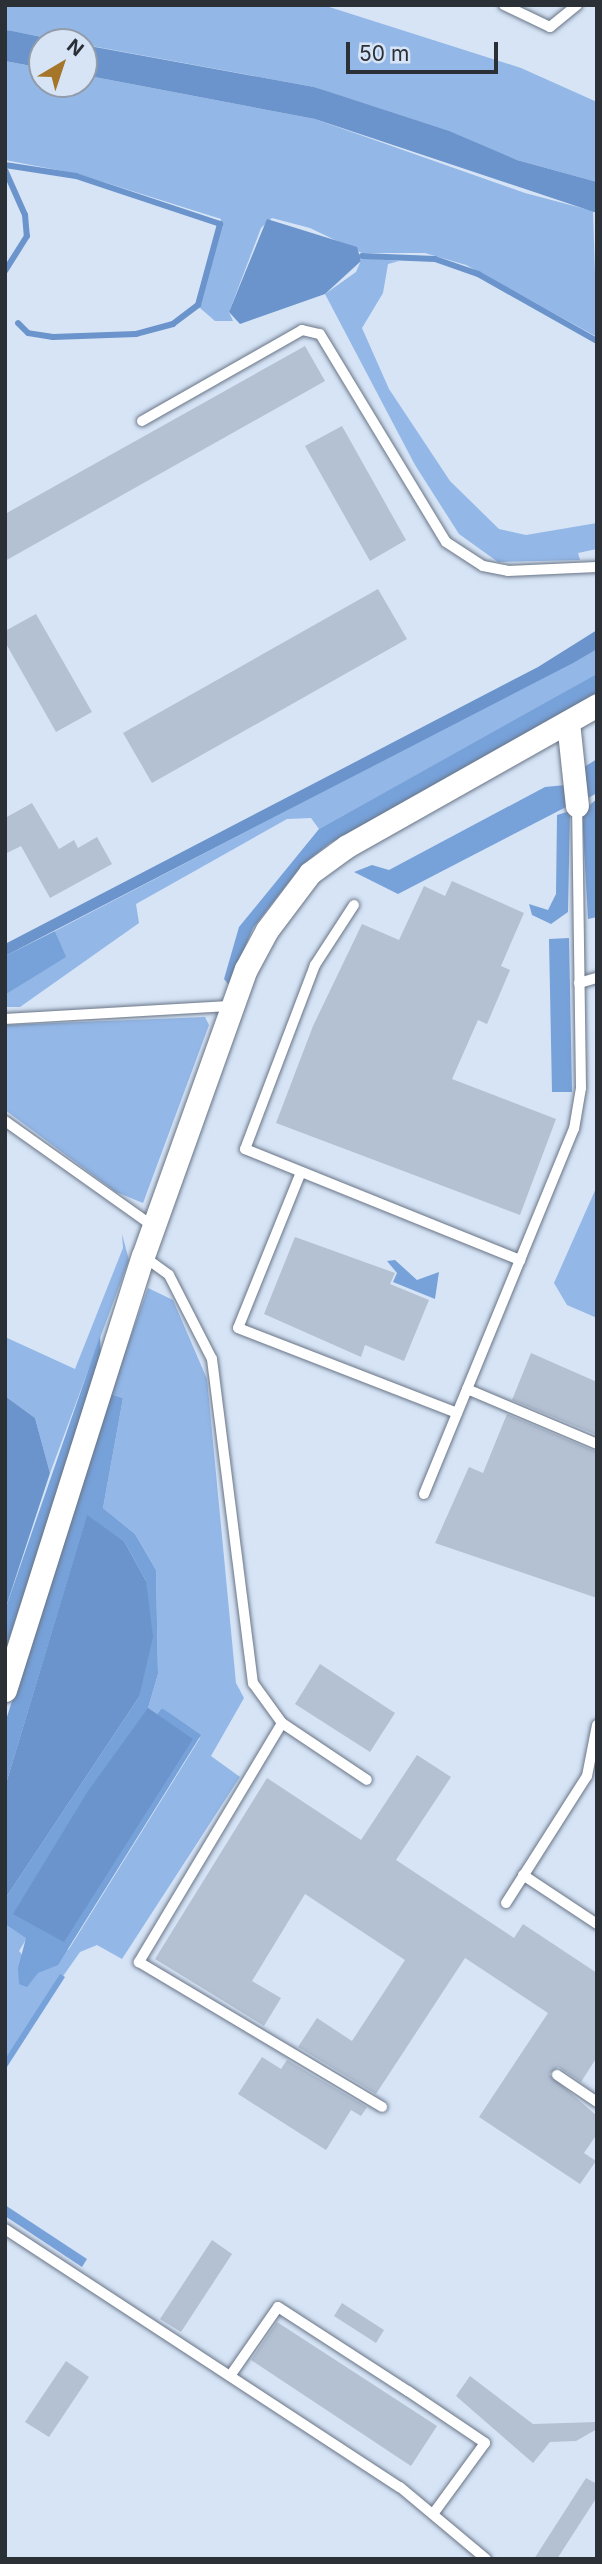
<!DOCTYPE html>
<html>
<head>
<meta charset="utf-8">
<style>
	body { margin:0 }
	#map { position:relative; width:602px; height:2564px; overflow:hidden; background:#d6e4f6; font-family:Inter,sans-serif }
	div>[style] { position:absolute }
	.green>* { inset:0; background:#93b7e7 }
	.forest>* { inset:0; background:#77a1d9 }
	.water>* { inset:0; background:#6a94cb }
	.stream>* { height:6px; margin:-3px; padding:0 3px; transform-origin:3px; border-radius:3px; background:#6a94cb }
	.building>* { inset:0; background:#b4c1d3 }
	.roads { filter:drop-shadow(0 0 2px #697586) drop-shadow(0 0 2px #697586) }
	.lane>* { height:10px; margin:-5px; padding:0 5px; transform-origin:5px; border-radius:5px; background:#fff }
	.street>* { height:23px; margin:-11.5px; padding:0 11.5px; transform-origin:11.5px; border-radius:11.5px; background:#fff }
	span { translate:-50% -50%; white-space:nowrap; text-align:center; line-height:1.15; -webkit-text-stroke:5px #d6e4f6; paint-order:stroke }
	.frame { position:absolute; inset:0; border:7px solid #2b3037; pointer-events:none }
	.north { position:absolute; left:28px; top:28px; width:70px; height:70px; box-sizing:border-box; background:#d6e4f6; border:2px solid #929caa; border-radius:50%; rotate:39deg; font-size:19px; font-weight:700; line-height:28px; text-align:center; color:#2b3037 }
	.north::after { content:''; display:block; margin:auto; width:24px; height:32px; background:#a57529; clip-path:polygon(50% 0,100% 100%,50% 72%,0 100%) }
	.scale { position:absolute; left:346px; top:42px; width:152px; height:32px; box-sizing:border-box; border:4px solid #2b3037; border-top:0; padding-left:9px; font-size:21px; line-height:24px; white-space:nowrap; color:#2b3037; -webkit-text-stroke:5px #d6e4f6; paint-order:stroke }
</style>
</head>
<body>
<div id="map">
	<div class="green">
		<i style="clip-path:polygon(5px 5px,323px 5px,521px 68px,597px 102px,597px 182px,517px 160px,314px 87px,5px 30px)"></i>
		<i style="clip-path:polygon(5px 61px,42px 68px,42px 84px,84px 84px,84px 75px,315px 119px,525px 193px,593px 211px,597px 337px,466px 265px,425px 253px,362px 253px,310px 228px,272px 218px,261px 228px,229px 312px,233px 321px,215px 321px,200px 308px,221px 219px,78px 174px,5px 160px)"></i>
		<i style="clip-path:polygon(362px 258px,399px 261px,388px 264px,383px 293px,362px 328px,389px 389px,450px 481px,499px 529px,526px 535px,597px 523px,597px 549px,578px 553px,580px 560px,498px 562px,459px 534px,415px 465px,325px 294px,356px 272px)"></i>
		<i style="clip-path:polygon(597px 649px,597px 674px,588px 680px,319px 829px,311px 818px,287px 819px,136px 904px,139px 923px,20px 1007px,5px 1007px,5px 995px,65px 957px,55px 931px)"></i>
		<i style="clip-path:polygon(205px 1017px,209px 1025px,143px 1203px,116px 1192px,5px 1110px,5px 1025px)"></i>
		<i style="clip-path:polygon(597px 1186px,597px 1318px,567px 1305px,554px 1283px)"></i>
		<i style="clip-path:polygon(122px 1234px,129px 1260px,50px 1473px,35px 1418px,5px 1396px,5px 1337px,75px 1369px,123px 1248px)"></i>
		<i style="clip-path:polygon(148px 1288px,173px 1300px,207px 1379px,236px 1683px,244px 1698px,211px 1756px,240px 1777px,122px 1959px,97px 1945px,80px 1952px,5px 2059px,5px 1924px,27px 1938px,19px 1951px,38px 1973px,69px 1949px,200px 1738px,162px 1708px,157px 1714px,148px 1708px,158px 1674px,156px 1570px,135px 1534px,103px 1508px,123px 1398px,110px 1394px)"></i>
	</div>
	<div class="forest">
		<i style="clip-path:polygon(597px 674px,597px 694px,330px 843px,302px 865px,253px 928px,229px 985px,224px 979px,239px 927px,319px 829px)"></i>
		<i style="clip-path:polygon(597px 759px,597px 793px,583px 801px,581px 769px)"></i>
		<i style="clip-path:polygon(566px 785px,570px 805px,398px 894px,354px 872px,372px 865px,389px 870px,545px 787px)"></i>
		<i style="clip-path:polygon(597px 799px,597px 917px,588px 919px,582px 811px)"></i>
		<i style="clip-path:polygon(570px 811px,568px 912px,551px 924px,532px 915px,529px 904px,548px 910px,556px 894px,557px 815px)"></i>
		<i style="clip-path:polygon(55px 931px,66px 957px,5px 995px,5px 956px)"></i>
		<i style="clip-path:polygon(569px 938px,572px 1092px,552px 1092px,549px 939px)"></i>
		<i style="clip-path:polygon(395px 1260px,417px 1280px,439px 1272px,435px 1299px,393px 1282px,397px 1273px,387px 1261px)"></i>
		<i style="clip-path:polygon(100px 1336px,101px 1357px,5px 1652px,5px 1610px)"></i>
		<i style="clip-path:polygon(110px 1394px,123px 1398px,103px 1508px,135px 1534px,156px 1570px,158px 1674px,148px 1708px,157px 1714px,162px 1708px,201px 1735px,58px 1965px,38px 1973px,27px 1987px,19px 1984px,18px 1968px,26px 1938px,5px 1924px,5px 1899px,139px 1697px,146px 1581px,124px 1541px,87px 1516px,5px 1787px,5px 1723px)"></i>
		<i style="clip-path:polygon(60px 1974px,65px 1977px,5px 2070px,5px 2059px)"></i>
		<i style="clip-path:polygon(5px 2205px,87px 2259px,82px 2267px,5px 2216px)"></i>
	</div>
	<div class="water">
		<i style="clip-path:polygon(5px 30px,12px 31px,67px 42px,42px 42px,42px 68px,5px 61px)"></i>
		<i style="clip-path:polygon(84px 45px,314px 87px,449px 131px,517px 160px,597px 182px,597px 213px,315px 119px,84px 75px)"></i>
		<i style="clip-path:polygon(267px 219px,357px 247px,361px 261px,325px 294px,240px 324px,229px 312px)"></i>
		<i style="clip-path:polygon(597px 630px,597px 649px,573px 663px,5px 956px,5px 944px,538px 667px)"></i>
		<i style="clip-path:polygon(5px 1396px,35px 1418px,50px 1473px,5px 1610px)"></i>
		<i style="clip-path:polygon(87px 1515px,124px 1541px,146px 1581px,153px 1637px,139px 1697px,5px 1899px,5px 1787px)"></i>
		<i style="clip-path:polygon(148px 1708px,193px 1739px,64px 1942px,13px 1914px,88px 1791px)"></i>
	</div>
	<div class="stream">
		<i style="left:5px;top:165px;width:72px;rotate:8.8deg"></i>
		<i style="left:76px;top:176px;width:152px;rotate:18.4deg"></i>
		<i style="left:220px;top:224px;width:84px;rotate:105.2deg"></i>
		<i style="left:198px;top:305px;width:31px;rotate:143deg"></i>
		<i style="left:173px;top:324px;width:38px;rotate:165deg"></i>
		<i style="left:136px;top:334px;width:83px;rotate:177.9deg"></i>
		<i style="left:53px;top:337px;width:25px;rotate:-171deg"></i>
		<i style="left:28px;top:333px;width:14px;rotate:-135deg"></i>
		<i style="left:5px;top:170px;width:49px;rotate:66deg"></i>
		<i style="left:25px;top:215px;width:21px;rotate:85deg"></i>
		<i style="left:27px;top:236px;width:41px;rotate:122.2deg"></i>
		<i style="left:362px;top:256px;width:73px;rotate:2.4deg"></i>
		<i style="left:435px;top:259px;width:46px;rotate:19.2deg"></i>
		<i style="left:478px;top:274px;width:137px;rotate:29.4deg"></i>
	</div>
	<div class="building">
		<i style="clip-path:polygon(305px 346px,325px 381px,5px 561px,5px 514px)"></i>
		<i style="clip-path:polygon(342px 426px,406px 540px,370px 561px,305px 446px)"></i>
		<i style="clip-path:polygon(378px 589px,407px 639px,152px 783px,123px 733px)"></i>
		<i style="clip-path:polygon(36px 614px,92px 712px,56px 732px,5px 642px,5px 631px)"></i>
		<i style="clip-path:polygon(32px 803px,59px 849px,74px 840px,78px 848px,97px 837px,112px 864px,50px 898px,21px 846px,5px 854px,5px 818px)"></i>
		<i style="clip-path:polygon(452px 881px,524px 913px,501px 966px,510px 970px,487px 1024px,478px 1020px,452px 1079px,556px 1119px,520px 1215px,276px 1123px,313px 1026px,362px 924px,399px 940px,424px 886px,445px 896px)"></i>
		<i style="clip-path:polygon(295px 1237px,395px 1273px,390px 1284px,429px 1300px,404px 1361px,365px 1345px,361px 1357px,264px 1314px)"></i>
		<i style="clip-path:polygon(531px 1353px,597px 1382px,597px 1435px,512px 1400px)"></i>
		<i style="clip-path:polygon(507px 1414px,597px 1452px,597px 1598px,435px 1543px,469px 1467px,483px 1473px)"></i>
		<i style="clip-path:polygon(320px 1664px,395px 1713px,370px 1752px,295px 1704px)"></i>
		<i style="clip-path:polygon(417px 1755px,451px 1777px,396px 1860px,514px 1938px,523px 1924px,597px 1973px,597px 2057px,581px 2082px,558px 2067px,549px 2074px,597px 2116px,597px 2134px,584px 2153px,596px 2161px,580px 2184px,479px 2117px,548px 2013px,465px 1958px,376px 2094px,298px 2047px,317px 2018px,352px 2041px,405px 1960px,305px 1894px,252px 1981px,281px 1998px,264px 2026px,155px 1959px,267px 1778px,361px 1840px)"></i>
		<i style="clip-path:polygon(262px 2057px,281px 2069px,287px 2060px,367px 2107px,361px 2116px,351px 2110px,326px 2150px,238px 2094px)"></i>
		<i style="clip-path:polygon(212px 2240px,232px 2254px,181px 2332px,160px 2319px)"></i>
		<i style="clip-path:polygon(342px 2303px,384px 2330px,376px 2343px,334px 2316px)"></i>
		<i style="clip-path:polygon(277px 2322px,437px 2426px,411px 2466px,251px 2360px)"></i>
		<i style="clip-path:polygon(66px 2361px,89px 2377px,49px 2437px,25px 2422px)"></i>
		<i style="clip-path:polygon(470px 2376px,533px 2424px,597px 2422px,597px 2429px,576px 2441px,550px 2442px,533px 2463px,456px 2396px)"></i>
		<i style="clip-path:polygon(586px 2478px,597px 2484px,597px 2497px,557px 2559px,534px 2559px)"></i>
	</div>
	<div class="roads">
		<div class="lane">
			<i style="left:504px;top:5px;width:51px;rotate:25.6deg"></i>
			<i style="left:550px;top:27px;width:35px;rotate:-39deg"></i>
			<i style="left:142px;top:421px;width:184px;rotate:-29.6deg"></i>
			<i style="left:302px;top:330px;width:18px;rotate:13deg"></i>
			<i style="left:320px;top:334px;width:243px;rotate:58.8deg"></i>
			<i style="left:446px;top:542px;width:44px;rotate:33deg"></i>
			<i style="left:483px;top:566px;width:25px;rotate:11deg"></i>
			<i style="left:508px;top:571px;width:89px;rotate:-2.6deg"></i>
			<i style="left:354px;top:905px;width:72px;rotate:123deg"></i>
			<i style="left:315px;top:965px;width:197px;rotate:110.8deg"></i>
			<i style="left:245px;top:1149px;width:297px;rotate:22deg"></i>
			<i style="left:579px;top:983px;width:19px;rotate:-16deg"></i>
			<i style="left:5px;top:1019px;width:228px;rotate:-3.3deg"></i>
			<i style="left:5px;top:1121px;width:183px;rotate:35.4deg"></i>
			<i style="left:301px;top:1172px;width:168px;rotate:112deg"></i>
			<i style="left:238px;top:1328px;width:235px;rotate:21.2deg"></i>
			<i style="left:143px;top:1256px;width:32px;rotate:36deg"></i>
			<i style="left:169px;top:1275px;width:94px;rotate:62.9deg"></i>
			<i style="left:212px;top:1359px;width:327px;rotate:82.8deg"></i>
			<i style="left:253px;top:1683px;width:49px;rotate:54.1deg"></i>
			<i style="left:282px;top:1723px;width:102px;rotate:33.8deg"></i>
			<i style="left:467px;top:1389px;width:141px;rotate:22.9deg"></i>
			<i style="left:424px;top:1494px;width:395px;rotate:-67.7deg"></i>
			<i style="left:574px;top:1129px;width:42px;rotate:-80.3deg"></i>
			<i style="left:581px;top:1088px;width:282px;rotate:-90.8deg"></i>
			<i style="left:282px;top:1723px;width:279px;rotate:120.9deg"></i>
			<i style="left:139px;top:1962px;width:283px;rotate:30.8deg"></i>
			<i style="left:523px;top:1875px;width:89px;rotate:33.5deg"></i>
			<i style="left:506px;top:1903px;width:151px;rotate:-57.5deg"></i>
			<i style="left:587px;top:1776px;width:52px;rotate:-78.9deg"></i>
			<i style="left:557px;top:2075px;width:48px;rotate:34deg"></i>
			<i style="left:5px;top:2229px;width:472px;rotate:33.2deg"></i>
			<i style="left:400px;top:2487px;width:112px;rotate:39.9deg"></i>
			<i style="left:230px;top:2376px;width:84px;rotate:-55.2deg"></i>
			<i style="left:278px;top:2307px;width:155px;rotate:32.9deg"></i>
			<i style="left:408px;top:2391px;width:93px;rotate:34deg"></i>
			<i style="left:485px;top:2443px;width:88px;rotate:126.2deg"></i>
		</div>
		<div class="street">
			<i style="left:568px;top:722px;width:84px;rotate:83.9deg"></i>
			<i style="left:5px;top:1690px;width:455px;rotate:-72.4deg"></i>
			<i style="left:143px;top:1256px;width:305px;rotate:-70.3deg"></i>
			<i style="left:246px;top:969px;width:44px;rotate:-61.7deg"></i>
			<i style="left:267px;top:930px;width:71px;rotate:-53deg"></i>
			<i style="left:310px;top:873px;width:46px;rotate:-36.1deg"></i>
			<i style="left:347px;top:846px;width:287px;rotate:-29.4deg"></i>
		</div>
	</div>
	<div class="frame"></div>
	<div class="north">N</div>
	<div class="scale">50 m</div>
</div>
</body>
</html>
